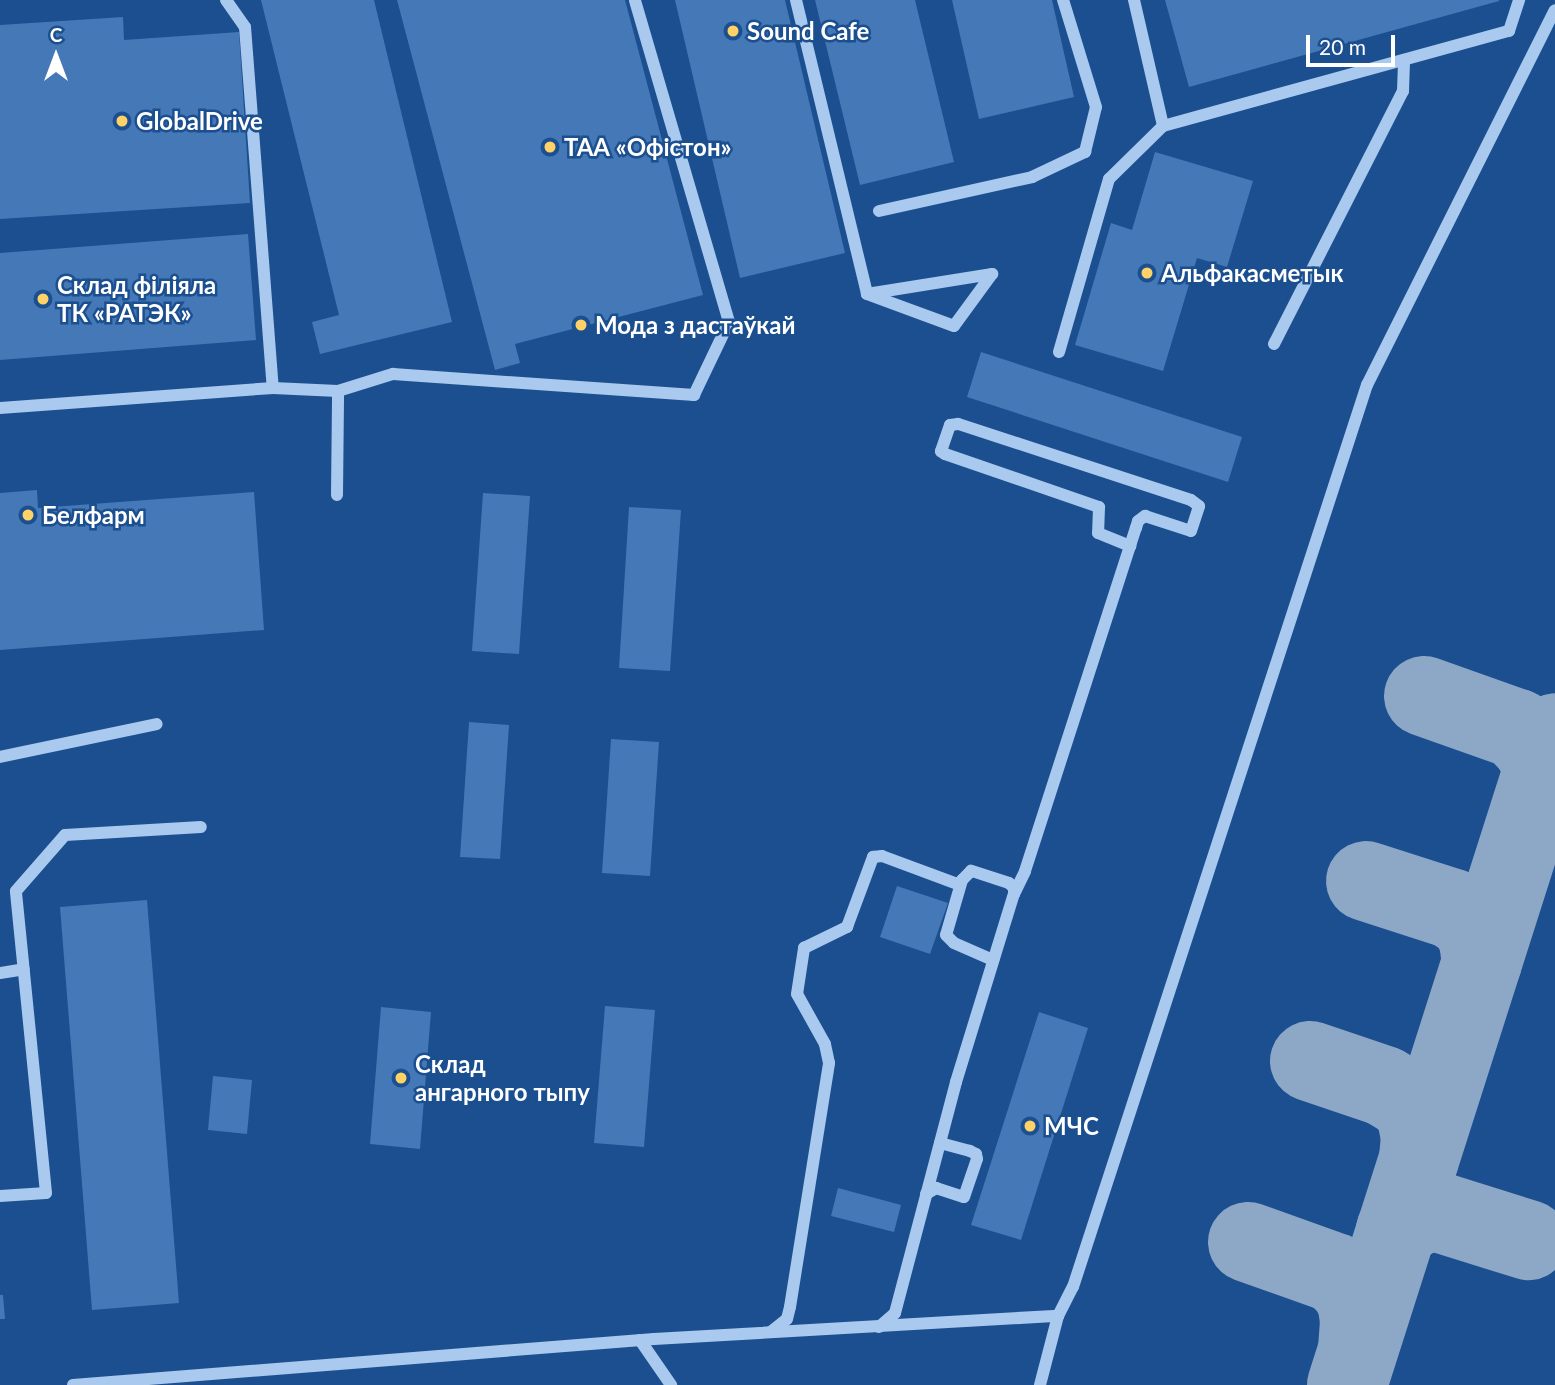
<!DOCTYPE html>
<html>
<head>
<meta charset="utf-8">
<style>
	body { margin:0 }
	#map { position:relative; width:1555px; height:1385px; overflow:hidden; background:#1b4f8f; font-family:Lato,sans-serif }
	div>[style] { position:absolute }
	.taxiway>* { height:80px; margin:-40px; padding:0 40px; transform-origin:40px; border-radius:40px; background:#8da7c7 }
	.building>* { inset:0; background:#4478b7 }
	.minor>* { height:12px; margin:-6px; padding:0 6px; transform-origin:6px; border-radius:6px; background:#a9c9ee }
	.dots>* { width:19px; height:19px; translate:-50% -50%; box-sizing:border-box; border:4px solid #1b4f8f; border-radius:50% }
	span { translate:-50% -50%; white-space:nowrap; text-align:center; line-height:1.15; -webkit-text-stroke:5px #1b4f8f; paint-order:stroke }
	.poi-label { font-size:24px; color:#fff; font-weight:700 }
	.left { translate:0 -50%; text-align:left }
	.north { position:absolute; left:21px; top:21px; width:70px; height:70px; -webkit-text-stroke:5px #1b4f8f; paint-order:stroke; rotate:0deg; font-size:19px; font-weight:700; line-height:28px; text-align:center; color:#fff }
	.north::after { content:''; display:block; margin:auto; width:24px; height:32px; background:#fff; clip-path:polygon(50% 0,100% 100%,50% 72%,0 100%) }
	.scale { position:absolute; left:1306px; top:35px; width:89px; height:32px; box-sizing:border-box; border:4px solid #fff; border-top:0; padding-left:9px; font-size:21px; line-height:24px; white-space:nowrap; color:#fff; -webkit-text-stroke:5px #1b4f8f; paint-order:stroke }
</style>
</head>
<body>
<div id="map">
	<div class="taxiway">
		<i style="left:1424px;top:696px;width:99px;rotate:19.5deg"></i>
		<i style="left:1517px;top:729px;width:24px;rotate:48deg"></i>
		<i style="left:1533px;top:747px;width:23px;rotate:61deg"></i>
		<i style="left:1366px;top:881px;width:91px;rotate:17.8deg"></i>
		<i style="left:1453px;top:909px;width:24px;rotate:36deg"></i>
		<i style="left:1472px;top:923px;width:18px;rotate:68deg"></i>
		<i style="left:1479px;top:940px;width:23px;rotate:83deg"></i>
		<i style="left:1310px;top:1061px;width:78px;rotate:18.7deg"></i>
		<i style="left:1384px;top:1086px;width:26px;rotate:31deg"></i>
		<i style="left:1406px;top:1099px;width:17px;rotate:54deg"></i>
		<i style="left:1416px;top:1113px;width:24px;rotate:78deg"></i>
		<i style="left:1421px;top:1136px;width:23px;rotate:95deg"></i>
		<i style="left:1396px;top:1230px;width:19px;rotate:-36deg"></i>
		<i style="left:1411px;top:1219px;width:23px;rotate:-23deg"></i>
		<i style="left:1432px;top:1210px;width:101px;rotate:17.4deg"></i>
		<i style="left:1248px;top:1242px;width:92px;rotate:19.6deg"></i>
		<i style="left:1335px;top:1273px;width:19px;rotate:43deg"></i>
		<i style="left:1349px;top:1286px;width:17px;rotate:62deg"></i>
		<i style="left:1357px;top:1301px;width:20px;rotate:81deg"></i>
		<i style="left:1360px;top:1321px;width:27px;rotate:94deg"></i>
		<i style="left:1347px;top:1385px;width:684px;rotate:-72.31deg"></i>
	</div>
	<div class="building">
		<i style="clip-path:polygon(261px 0,374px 0,452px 322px,320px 354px,312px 322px,339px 315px)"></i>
		<i style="clip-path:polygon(397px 0,625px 0,703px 295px,515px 344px,520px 363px,495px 370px)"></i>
		<i style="clip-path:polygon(675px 0,785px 0,845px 253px,740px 278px)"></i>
		<i style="clip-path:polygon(815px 0,915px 0,954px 162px,860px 185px)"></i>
		<i style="clip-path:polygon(952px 0,1052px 0,1074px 97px,979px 119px)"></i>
		<i style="clip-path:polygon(1165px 0,1499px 0,1499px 1px,1189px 87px)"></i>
		<i style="clip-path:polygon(123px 17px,124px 40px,239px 32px,250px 203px,0 219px,0 25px)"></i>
		<i style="clip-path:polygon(1155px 152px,1253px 181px,1227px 267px,1197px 258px,1163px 371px,1075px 345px,1111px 223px,1132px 230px)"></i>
		<i style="clip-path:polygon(248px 234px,256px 340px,0 360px,0 253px)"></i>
		<i style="clip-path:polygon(981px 352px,1242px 437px,1228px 482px,967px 397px)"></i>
		<i style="clip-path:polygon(37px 490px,38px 508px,254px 492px,264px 630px,0 650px,0 493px)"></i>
		<i style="clip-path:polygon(483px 493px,530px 496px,519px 654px,472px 651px)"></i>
		<i style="clip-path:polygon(629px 507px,681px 510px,670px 671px,619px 668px)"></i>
		<i style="clip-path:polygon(469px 722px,509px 725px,500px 859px,460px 857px)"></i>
		<i style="clip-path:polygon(611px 739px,659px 742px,650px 876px,602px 873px)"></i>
		<i style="clip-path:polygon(897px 886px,948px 903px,930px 954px,880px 937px)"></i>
		<i style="clip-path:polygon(147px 900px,179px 1303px,92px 1310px,60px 907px)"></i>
		<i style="clip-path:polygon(605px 1006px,655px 1010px,644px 1147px,594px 1143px)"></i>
		<i style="clip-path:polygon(381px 1007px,431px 1012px,420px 1149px,370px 1144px)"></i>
		<i style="clip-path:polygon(1039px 1012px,1088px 1028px,1021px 1240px,971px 1225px)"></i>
		<i style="clip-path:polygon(213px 1076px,252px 1080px,247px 1134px,208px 1130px)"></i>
		<i style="clip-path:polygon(838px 1188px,901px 1205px,894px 1232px,831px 1216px)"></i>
		<i style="clip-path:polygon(0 1295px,3px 1295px,5px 1319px,0 1319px)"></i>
	</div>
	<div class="minor">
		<i style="left:226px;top:0;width:33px;rotate:55deg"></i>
		<i style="left:245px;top:27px;width:362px;rotate:85.6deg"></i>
		<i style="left:796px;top:0;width:302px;rotate:76.4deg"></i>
		<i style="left:1134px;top:0;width:129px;rotate:77deg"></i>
		<i style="left:879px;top:211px;width:157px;rotate:-12.5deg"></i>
		<i style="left:1032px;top:177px;width:59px;rotate:-25.3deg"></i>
		<i style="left:1085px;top:152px;width:46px;rotate:-76.3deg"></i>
		<i style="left:1096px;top:107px;width:112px;rotate:-107.1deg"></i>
		<i style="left:992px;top:274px;width:64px;rotate:126.2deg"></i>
		<i style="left:954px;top:326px;width:93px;rotate:-159.8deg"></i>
		<i style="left:867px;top:294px;width:127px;rotate:-9.1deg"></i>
		<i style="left:1274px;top:344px;width:284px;rotate:-63deg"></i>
		<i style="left:1403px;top:91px;width:31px;rotate:-88deg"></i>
		<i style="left:1059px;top:352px;width:180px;rotate:-73.9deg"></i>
		<i style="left:1109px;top:179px;width:76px;rotate:-44.5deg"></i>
		<i style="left:1163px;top:126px;width:359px;rotate:-15.4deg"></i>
		<i style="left:1509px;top:31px;width:33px;rotate:-72deg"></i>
		<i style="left:0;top:408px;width:274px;rotate:-4.2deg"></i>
		<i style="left:273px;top:388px;width:65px;rotate:2.6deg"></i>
		<i style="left:338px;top:391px;width:58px;rotate:-17.2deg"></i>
		<i style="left:393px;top:374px;width:302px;rotate:4deg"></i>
		<i style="left:694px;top:395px;width:81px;rotate:-64.4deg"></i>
		<i style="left:729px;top:322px;width:335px;rotate:-106.3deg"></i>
		<i style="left:337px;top:495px;width:104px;rotate:-89.4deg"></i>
		<i style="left:0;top:757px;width:160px;rotate:-11.9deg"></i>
		<i style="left:1014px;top:894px;width:25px;rotate:-64deg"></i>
		<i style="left:1025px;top:871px;width:361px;rotate:-72.1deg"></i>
		<i style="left:1136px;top:528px;width:7px;rotate:-74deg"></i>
		<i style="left:1138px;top:521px;width:9px;rotate:-36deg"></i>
		<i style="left:1145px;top:516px;width:48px;rotate:18.1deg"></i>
		<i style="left:1191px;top:531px;width:26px;rotate:-72deg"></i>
		<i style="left:1199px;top:506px;width:10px;rotate:-143deg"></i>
		<i style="left:1191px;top:500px;width:245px;rotate:-161.9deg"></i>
		<i style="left:958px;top:424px;width:8px;rotate:173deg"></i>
		<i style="left:950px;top:425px;width:28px;rotate:109deg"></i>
		<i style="left:941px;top:451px;width:5px;rotate:37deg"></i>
		<i style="left:945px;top:454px;width:163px;rotate:19deg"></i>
		<i style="left:1099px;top:507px;width:26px;rotate:92deg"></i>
		<i style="left:1098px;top:533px;width:35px;rotate:22deg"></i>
		<i style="left:0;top:973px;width:24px;rotate:-9deg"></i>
		<i style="left:926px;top:1194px;width:12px;rotate:-31deg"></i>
		<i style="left:936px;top:1188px;width:29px;rotate:18deg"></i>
		<i style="left:964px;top:1197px;width:40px;rotate:-71.1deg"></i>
		<i style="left:977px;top:1159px;width:5px;rotate:-101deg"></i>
		<i style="left:976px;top:1154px;width:7px;rotate:-153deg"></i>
		<i style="left:970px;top:1151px;width:31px;rotate:-165deg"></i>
		<i style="left:0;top:1196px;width:46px;rotate:-3.7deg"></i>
		<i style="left:46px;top:1193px;width:303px;rotate:-95.7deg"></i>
		<i style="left:16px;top:891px;width:74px;rotate:-48.8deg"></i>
		<i style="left:65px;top:835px;width:136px;rotate:-3.4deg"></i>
		<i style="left:879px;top:1327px;width:21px;rotate:-41deg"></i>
		<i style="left:895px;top:1313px;width:239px;rotate:-75.2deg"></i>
		<i style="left:956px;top:1082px;width:197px;rotate:-72.9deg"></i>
		<i style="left:1014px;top:894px;width:6px;rotate:-90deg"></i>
		<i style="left:1014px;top:888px;width:7px;rotate:-135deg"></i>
		<i style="left:1009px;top:883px;width:40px;rotate:-162deg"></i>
		<i style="left:971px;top:871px;width:13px;rotate:135deg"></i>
		<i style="left:962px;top:880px;width:57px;rotate:106.2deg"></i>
		<i style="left:946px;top:935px;width:11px;rotate:45deg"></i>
		<i style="left:954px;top:943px;width:43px;rotate:23.6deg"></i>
		<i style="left:772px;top:1331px;width:19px;rotate:-39deg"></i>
		<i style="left:787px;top:1319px;width:12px;rotate:-76deg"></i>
		<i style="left:790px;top:1307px;width:247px;rotate:-80.9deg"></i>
		<i style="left:829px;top:1063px;width:19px;rotate:-102deg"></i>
		<i style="left:825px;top:1044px;width:57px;rotate:-119.2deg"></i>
		<i style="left:797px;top:994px;width:47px;rotate:-81.3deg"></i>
		<i style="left:804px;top:948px;width:48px;rotate:-26deg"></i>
		<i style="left:847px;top:927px;width:75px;rotate:-69.6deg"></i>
		<i style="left:873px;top:857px;width:9px;rotate:-6deg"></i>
		<i style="left:882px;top:856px;width:83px;rotate:20.4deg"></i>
		<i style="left:640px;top:1340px;width:55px;rotate:55.4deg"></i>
		<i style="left:73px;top:1385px;width:583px;rotate:-4.53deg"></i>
		<i style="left:654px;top:1339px;width:405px;rotate:-3.3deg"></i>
		<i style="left:1040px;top:1385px;width:71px;rotate:-75.4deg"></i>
		<i style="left:1058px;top:1316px;width:33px;rotate:-63deg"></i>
		<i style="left:1073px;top:1287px;width:949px;rotate:-71.95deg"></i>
		<i style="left:1367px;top:385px;width:419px;rotate:-63.4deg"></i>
	</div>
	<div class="dots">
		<i style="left:733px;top:31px;background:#ffd166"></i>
		<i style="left:122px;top:121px;background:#ffd166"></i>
		<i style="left:550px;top:147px;background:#ffd166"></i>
		<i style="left:1147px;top:273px;background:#ffd166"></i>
		<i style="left:43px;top:299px;background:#ffd166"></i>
		<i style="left:581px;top:325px;background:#ffd166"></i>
		<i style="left:28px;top:515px;background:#ffd166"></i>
		<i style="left:401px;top:1078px;background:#ffd166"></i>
		<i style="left:1030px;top:1126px;background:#ffd166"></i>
	</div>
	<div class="poi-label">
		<span class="left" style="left:747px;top:31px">Sound Cafe</span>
		<span class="left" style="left:136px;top:121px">GlobalDrive</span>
		<span class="left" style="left:564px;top:147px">ТАА «Офістон»</span>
		<span class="left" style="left:1161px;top:273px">Альфакасметык</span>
		<span class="left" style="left:57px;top:299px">Склад філіяла<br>ТК «РАТЭК»</span>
		<span class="left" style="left:595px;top:325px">Мода з дастаўкай</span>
		<span class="left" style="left:42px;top:515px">Белфарм</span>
		<span class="left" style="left:415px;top:1078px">Склад<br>ангарного тыпу</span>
		<span class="left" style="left:1044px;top:1126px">МЧС</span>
	</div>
	<div class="north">С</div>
	<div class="scale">20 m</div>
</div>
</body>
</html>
